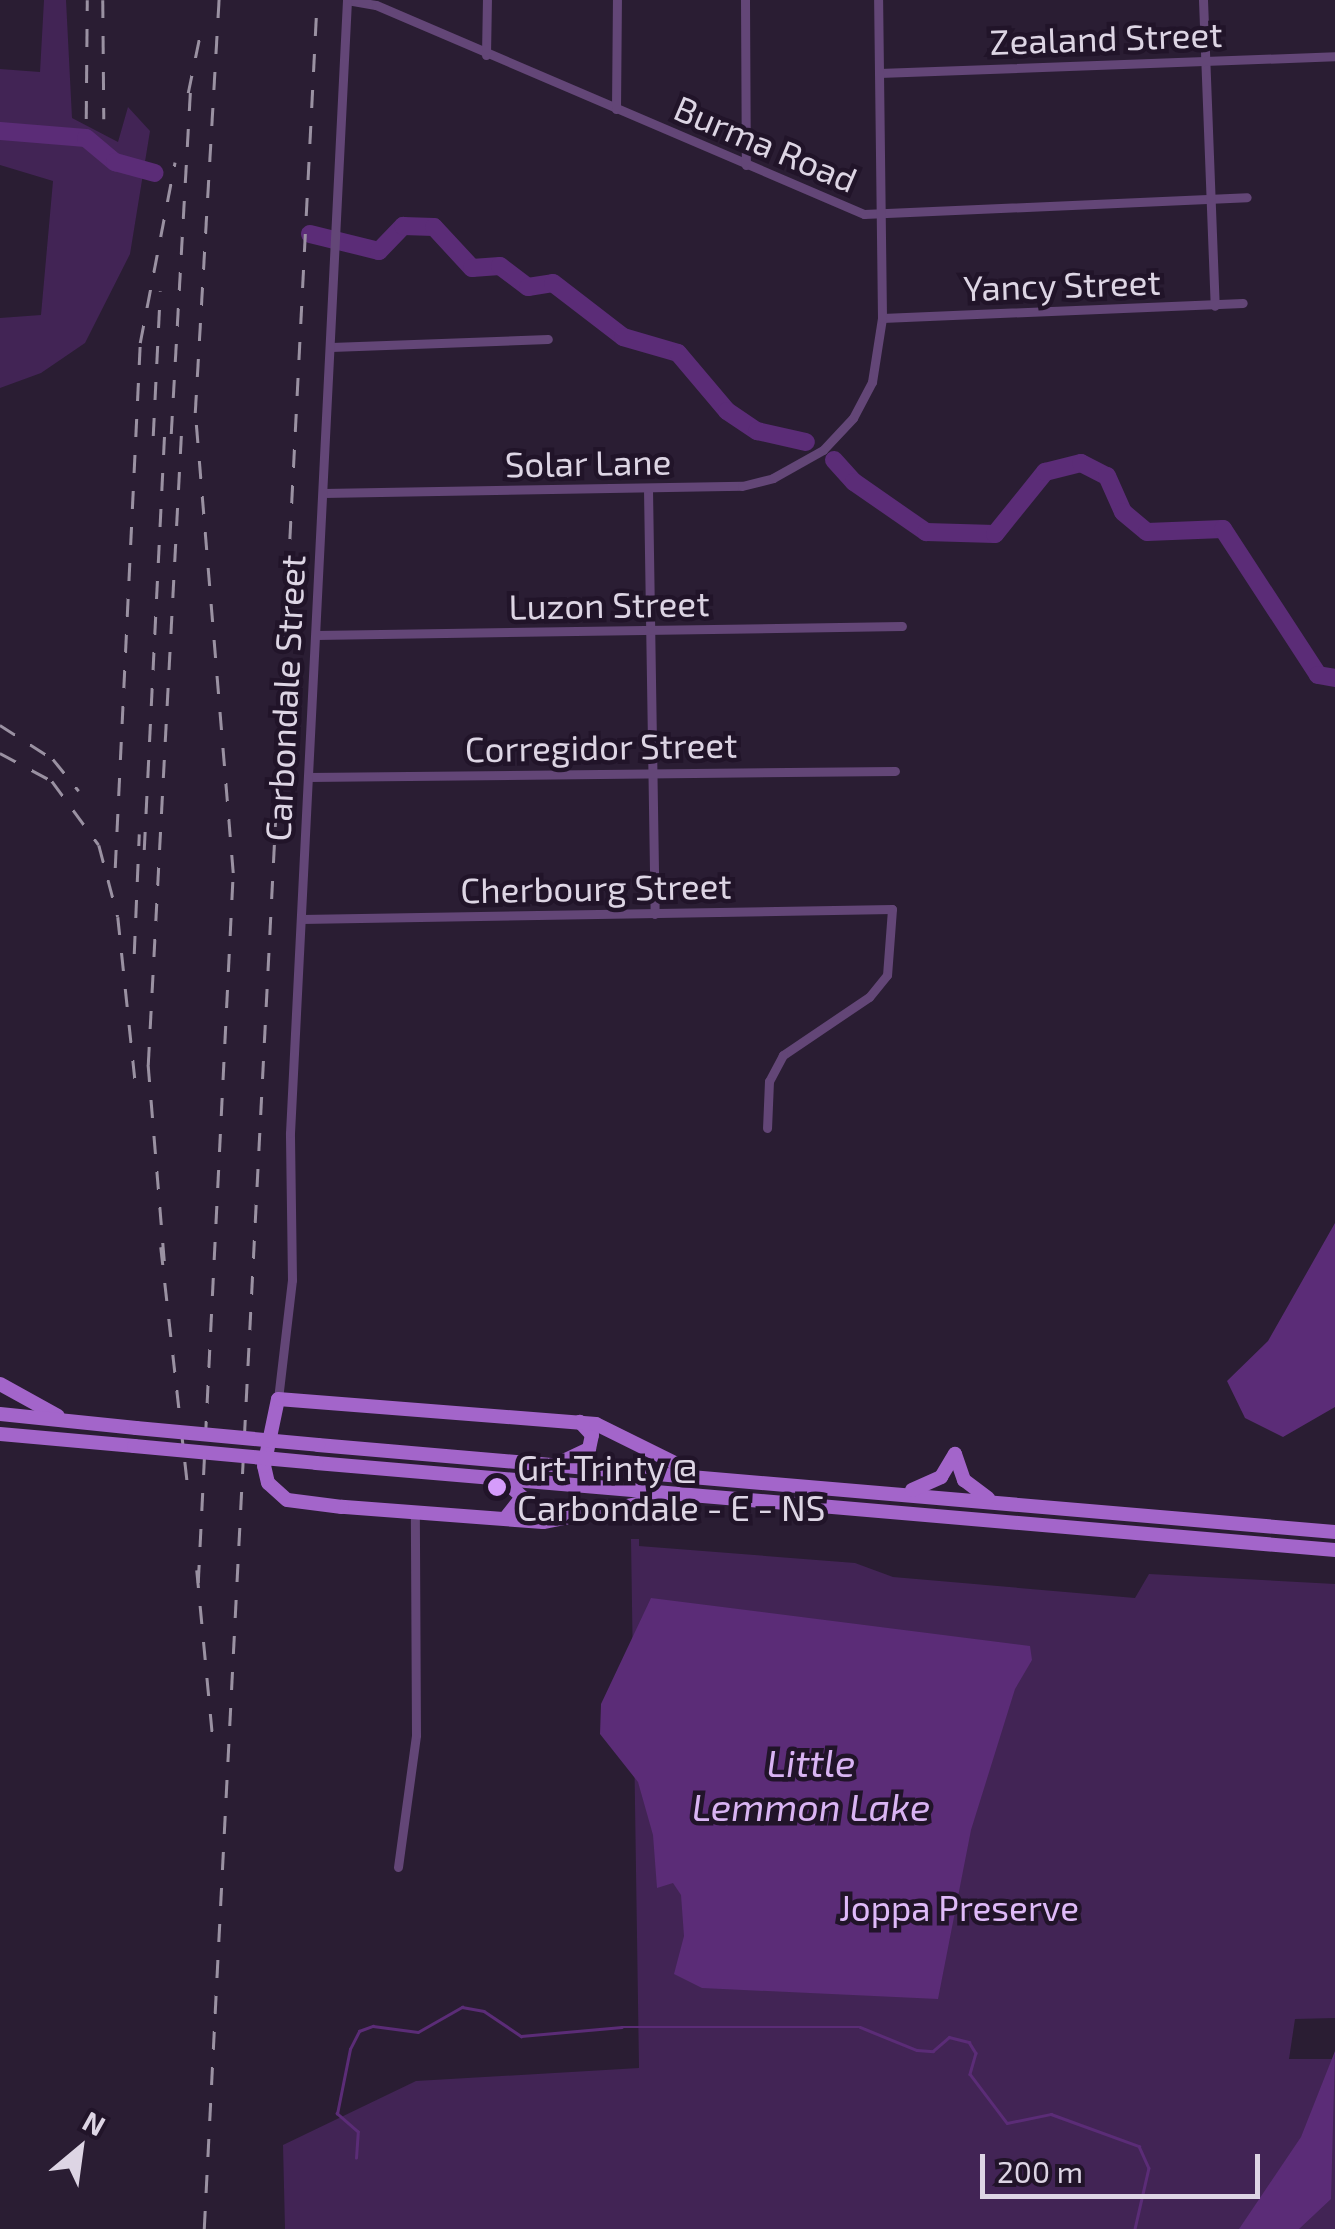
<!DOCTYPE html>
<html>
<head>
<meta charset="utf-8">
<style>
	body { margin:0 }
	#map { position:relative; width:1335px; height:2229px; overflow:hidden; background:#2a1d33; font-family:"Exo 2",sans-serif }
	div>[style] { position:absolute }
	.green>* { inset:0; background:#422455 }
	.water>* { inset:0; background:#5b2c77 }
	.stream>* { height:2.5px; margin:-1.25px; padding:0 1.25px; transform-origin:1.25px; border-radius:1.25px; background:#5b2c77 }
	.river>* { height:18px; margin:-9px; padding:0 9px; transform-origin:9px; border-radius:9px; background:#5b2c77 }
	.minor>* { height:9px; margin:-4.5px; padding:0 4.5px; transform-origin:4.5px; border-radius:4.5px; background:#634677 }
	.primary>* { height:14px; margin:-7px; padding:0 7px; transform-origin:7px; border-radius:7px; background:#a365ca }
	.rail>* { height:2.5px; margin-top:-1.25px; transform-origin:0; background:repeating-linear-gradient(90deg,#9a91a2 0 18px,transparent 0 36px) }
	.primary-bridge>* { height:14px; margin:-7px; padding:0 7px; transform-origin:7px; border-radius:7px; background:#a365ca }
	.dots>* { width:28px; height:28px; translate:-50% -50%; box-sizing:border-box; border:5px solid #211429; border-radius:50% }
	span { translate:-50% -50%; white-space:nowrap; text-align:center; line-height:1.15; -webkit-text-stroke:9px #211429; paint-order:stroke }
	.street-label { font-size:35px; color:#ddd5e4 }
	.poi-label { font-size:35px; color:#ddd5e4 }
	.left { translate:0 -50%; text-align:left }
	.park-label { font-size:35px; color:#dfbaf9 }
	.water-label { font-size:38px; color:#d9b4f3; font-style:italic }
	.north { position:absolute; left:30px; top:2099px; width:100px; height:100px; -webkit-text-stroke:8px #211429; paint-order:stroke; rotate:29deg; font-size:28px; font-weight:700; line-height:40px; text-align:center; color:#ddd5e4 }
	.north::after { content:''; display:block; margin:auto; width:35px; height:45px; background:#ddd5e4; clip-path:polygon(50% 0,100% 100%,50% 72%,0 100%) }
	.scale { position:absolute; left:980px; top:2154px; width:280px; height:45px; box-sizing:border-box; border:5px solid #ddd5e4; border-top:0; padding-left:12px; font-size:30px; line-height:35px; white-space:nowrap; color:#ddd5e4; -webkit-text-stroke:8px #211429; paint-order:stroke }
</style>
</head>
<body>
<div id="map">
	<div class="green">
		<i style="clip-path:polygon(44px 0,66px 0,72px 118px,118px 142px,128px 107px,150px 131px,130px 254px,85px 343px,41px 373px,0 388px,0 318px,41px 315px,53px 181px,0 165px,0 69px,40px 72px)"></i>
		<i style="clip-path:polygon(631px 1539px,639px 1539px,639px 1546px,855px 1563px,893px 1577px,1135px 1598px,1149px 1574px,1335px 1584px,1335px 2018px,1295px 2019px,1289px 2059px,1335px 2059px,1335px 2229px,285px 2229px,283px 2145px,416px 2081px,639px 2068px)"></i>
	</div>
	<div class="water">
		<i style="clip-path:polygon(1335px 1223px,1335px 1407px,1283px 1437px,1245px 1418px,1227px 1381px,1268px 1341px)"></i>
		<i style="clip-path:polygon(651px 1598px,1030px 1646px,1032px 1660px,1015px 1689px,971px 1830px,938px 1999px,702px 1988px,674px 1974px,684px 1936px,681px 1895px,673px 1883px,657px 1888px,653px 1835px,638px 1782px,600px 1734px,601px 1704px)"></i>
		<i style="clip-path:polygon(1335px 2051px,1331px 2199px,1299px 2229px,1239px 2229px,1301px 2137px)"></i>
	</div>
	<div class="stream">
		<i style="left:356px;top:2158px;width:26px;rotate:-86deg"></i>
		<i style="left:358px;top:2132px;width:28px;rotate:-139deg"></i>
		<i style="left:337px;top:2114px;width:66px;rotate:-78.7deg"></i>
		<i style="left:350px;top:2049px;width:20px;rotate:-63deg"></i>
		<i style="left:359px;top:2031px;width:15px;rotate:-20deg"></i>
		<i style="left:373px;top:2026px;width:45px;rotate:7.6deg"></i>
		<i style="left:418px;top:2032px;width:51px;rotate:-29.6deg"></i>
		<i style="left:462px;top:2007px;width:22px;rotate:10deg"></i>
		<i style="left:484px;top:2011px;width:45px;rotate:34deg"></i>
		<i style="left:521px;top:2036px;width:101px;rotate:-5.1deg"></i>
		<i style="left:622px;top:2027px;width:238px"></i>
		<i style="left:860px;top:2027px;width:61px;rotate:22deg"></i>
		<i style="left:917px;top:2050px;width:16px;rotate:4deg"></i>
		<i style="left:933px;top:2051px;width:21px;rotate:-41deg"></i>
		<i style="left:949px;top:2037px;width:21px;rotate:14deg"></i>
		<i style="left:969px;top:2042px;width:13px;rotate:58deg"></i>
		<i style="left:976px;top:2053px;width:22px;rotate:106deg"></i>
		<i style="left:970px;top:2074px;width:61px;rotate:52.9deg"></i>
		<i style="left:1007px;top:2123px;width:45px;rotate:-11.6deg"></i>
		<i style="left:1051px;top:2114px;width:94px;rotate:20deg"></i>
		<i style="left:1139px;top:2146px;width:24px;rotate:66deg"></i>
		<i style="left:1149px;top:2168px;width:63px;rotate:102.9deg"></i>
	</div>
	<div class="river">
		<i style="left:0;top:131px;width:86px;rotate:4.7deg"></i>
		<i style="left:86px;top:138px;width:38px;rotate:40deg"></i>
		<i style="left:115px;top:162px;width:41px;rotate:15.4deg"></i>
		<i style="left:310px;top:234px;width:71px;rotate:13.8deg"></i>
		<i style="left:379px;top:251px;width:35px;rotate:-46deg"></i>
		<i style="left:403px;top:226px;width:31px;rotate:2deg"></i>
		<i style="left:434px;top:227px;width:56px;rotate:47.2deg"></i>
		<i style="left:472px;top:268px;width:28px;rotate:-4deg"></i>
		<i style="left:500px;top:266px;width:35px;rotate:37deg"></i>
		<i style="left:528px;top:287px;width:25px;rotate:-9deg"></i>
		<i style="left:553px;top:283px;width:88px;rotate:37.6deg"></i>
		<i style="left:623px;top:337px;width:57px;rotate:16.2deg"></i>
		<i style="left:678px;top:353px;width:76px;rotate:49.8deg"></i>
		<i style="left:727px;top:411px;width:36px;rotate:34deg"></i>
		<i style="left:757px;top:431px;width:50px;rotate:12.7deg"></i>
		<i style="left:834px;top:460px;width:30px;rotate:48deg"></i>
		<i style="left:854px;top:482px;width:88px;rotate:34.8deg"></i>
		<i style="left:926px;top:532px;width:69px;rotate:1.7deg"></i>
		<i style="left:995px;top:534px;width:80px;rotate:-51.1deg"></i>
		<i style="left:1045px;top:472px;width:37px;rotate:-14deg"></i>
		<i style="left:1081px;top:463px;width:29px;rotate:27deg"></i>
		<i style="left:1107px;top:476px;width:39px;rotate:66deg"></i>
		<i style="left:1123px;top:512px;width:31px;rotate:40deg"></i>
		<i style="left:1147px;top:532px;width:76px;rotate:-2.3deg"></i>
		<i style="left:1223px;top:529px;width:174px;rotate:56.9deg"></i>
		<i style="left:1318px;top:675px;width:17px;rotate:10deg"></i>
	</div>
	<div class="minor">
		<i style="left:347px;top:0;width:29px;rotate:10deg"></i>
		<i style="left:376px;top:5px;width:531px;rotate:23.18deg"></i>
		<i style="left:864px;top:214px;width:383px;rotate:-2.5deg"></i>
		<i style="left:745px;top:0;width:165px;rotate:89.7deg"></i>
		<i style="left:1203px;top:0;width:306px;rotate:87.8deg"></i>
		<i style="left:486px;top:55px;width:55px;rotate:-89deg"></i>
		<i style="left:879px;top:73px;width:456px;rotate:-2.1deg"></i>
		<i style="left:616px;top:109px;width:109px;rotate:-89.5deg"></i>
		<i style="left:882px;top:318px;width:361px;rotate:-2.4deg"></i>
		<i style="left:331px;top:347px;width:217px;rotate:-2.1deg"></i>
		<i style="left:648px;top:489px;width:425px;rotate:89.1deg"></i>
		<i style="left:323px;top:493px;width:419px;rotate:-1deg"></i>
		<i style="left:742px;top:486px;width:32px;rotate:-14deg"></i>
		<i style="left:773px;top:478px;width:57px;rotate:-29.2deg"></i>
		<i style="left:823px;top:450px;width:44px;rotate:-46.8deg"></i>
		<i style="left:853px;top:418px;width:41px;rotate:-62.2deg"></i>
		<i style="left:872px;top:382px;width:65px;rotate:-81.1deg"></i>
		<i style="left:882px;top:318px;width:318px;rotate:-90.7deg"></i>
		<i style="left:316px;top:635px;width:586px;rotate:-0.88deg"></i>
		<i style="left:308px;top:777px;width:587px;rotate:-0.59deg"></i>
		<i style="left:301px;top:919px;width:591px;rotate:-0.97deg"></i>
		<i style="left:892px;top:909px;width:66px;rotate:94.3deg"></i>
		<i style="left:887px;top:975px;width:28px;rotate:129deg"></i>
		<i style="left:869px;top:997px;width:104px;rotate:146deg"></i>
		<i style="left:783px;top:1055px;width:30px;rotate:118deg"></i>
		<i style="left:769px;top:1081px;width:47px;rotate:92.4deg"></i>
		<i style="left:278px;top:1399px;width:120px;rotate:-83.3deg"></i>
		<i style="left:292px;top:1280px;width:147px;rotate:-90.8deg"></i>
		<i style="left:290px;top:1133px;width:1134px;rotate:-87.12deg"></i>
		<i style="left:398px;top:1867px;width:133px;rotate:-82.2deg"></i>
		<i style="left:416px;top:1735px;width:222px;rotate:-90.3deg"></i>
	</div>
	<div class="primary">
		<i style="left:0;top:1384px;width:66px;rotate:28.9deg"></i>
		<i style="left:0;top:1414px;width:137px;rotate:5.9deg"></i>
		<i style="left:0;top:1434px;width:135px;rotate:5.1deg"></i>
		<i style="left:318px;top:1445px;width:1021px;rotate:4.89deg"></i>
		<i style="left:955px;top:1454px;width:28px;rotate:71deg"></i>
		<i style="left:964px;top:1480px;width:30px;rotate:37deg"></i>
		<i style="left:561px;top:1462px;width:31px;rotate:-25deg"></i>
		<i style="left:589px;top:1449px;width:14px;rotate:-78deg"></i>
		<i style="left:592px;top:1435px;width:18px;rotate:-133deg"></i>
		<i style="left:316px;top:1463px;width:1023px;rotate:4.88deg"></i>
		<i style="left:506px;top:1482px;width:22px;rotate:43deg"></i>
		<i style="left:522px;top:1497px;width:24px;rotate:128deg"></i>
		<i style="left:912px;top:1490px;width:32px;rotate:-24deg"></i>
		<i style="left:941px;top:1477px;width:27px;rotate:-59deg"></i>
		<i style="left:668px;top:1498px;width:127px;rotate:169.1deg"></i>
		<i style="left:543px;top:1522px;width:202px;rotate:-175.7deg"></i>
		<i style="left:342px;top:1507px;width:55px;rotate:-172.7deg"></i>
		<i style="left:287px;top:1500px;width:25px;rotate:-138deg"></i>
		<i style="left:268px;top:1483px;width:17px;rotate:-103deg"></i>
		<i style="left:264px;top:1466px;width:68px;rotate:-78.2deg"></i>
		<i style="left:278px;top:1399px;width:319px;rotate:4.5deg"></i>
		<i style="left:596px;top:1424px;width:102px;rotate:26.3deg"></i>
	</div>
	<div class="rail">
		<i style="left:103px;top:0;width:119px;rotate:89.5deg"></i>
		<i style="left:188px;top:93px;width:69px;rotate:-78.4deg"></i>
		<i style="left:86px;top:119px;width:119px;rotate:-89.5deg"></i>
		<i style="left:171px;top:434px;width:356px;rotate:-86.8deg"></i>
		<i style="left:153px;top:436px;width:145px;rotate:-87.2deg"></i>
		<i style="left:0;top:725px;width:63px;rotate:32.7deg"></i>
		<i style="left:53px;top:759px;width:41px;rotate:50.9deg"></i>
		<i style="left:0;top:753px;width:59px;rotate:28.3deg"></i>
		<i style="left:52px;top:781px;width:79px;rotate:53.7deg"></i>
		<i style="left:99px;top:845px;width:74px;rotate:75.2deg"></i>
		<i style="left:118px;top:917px;width:173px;rotate:84deg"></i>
		<i style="left:144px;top:850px;width:430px;rotate:-87.2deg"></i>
		<i style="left:115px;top:868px;width:526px;rotate:-87.27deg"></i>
		<i style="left:140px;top:343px;width:184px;rotate:-79.1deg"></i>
		<i style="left:134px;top:954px;width:120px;rotate:-87.6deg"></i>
		<i style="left:161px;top:1247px;width:251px;rotate:83.6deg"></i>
		<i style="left:164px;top:1261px;width:197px;rotate:-94.7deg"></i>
		<i style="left:148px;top:1065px;width:648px;rotate:-86.99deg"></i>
		<i style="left:197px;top:1570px;width:170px;rotate:84.6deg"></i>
		<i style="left:198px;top:1583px;width:711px;rotate:-87.18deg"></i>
		<i style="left:233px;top:873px;width:462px;rotate:-94.7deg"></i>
		<i style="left:195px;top:413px;width:414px;rotate:-86.7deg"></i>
		<i style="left:204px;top:2229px;width:2232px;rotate:-87.1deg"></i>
	</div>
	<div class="primary-bridge">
		<i style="left:136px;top:1428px;width:183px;rotate:5.3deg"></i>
		<i style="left:134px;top:1446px;width:183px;rotate:5.3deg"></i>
	</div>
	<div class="dots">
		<i style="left:497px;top:1487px;background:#d59cfb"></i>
	</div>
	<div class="street-label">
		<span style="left:1106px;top:37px;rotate:-2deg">Zealand Street</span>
		<span style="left:766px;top:143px;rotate:23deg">Burma Road</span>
		<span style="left:1062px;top:284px;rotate:-2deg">Yancy Street</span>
		<span style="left:588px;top:462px;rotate:-1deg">Solar Lane</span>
		<span style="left:609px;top:604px;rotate:-1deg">Luzon Street</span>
		<span style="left:284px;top:698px;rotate:-87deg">Carbondale Street</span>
		<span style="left:601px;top:746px;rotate:-1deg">Corregidor Street</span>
		<span style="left:596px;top:887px;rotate:-1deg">Cherbourg Street</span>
	</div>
	<div class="poi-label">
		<span class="left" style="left:517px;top:1487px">Grt Trinty @<br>Carbondale - E - NS</span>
	</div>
	<div class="park-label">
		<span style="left:959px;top:1907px">Joppa Preserve</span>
	</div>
	<div class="water-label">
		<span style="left:811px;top:1785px">Little<br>Lemmon Lake</span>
	</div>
	<div class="north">N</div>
	<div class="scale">200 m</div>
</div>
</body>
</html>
